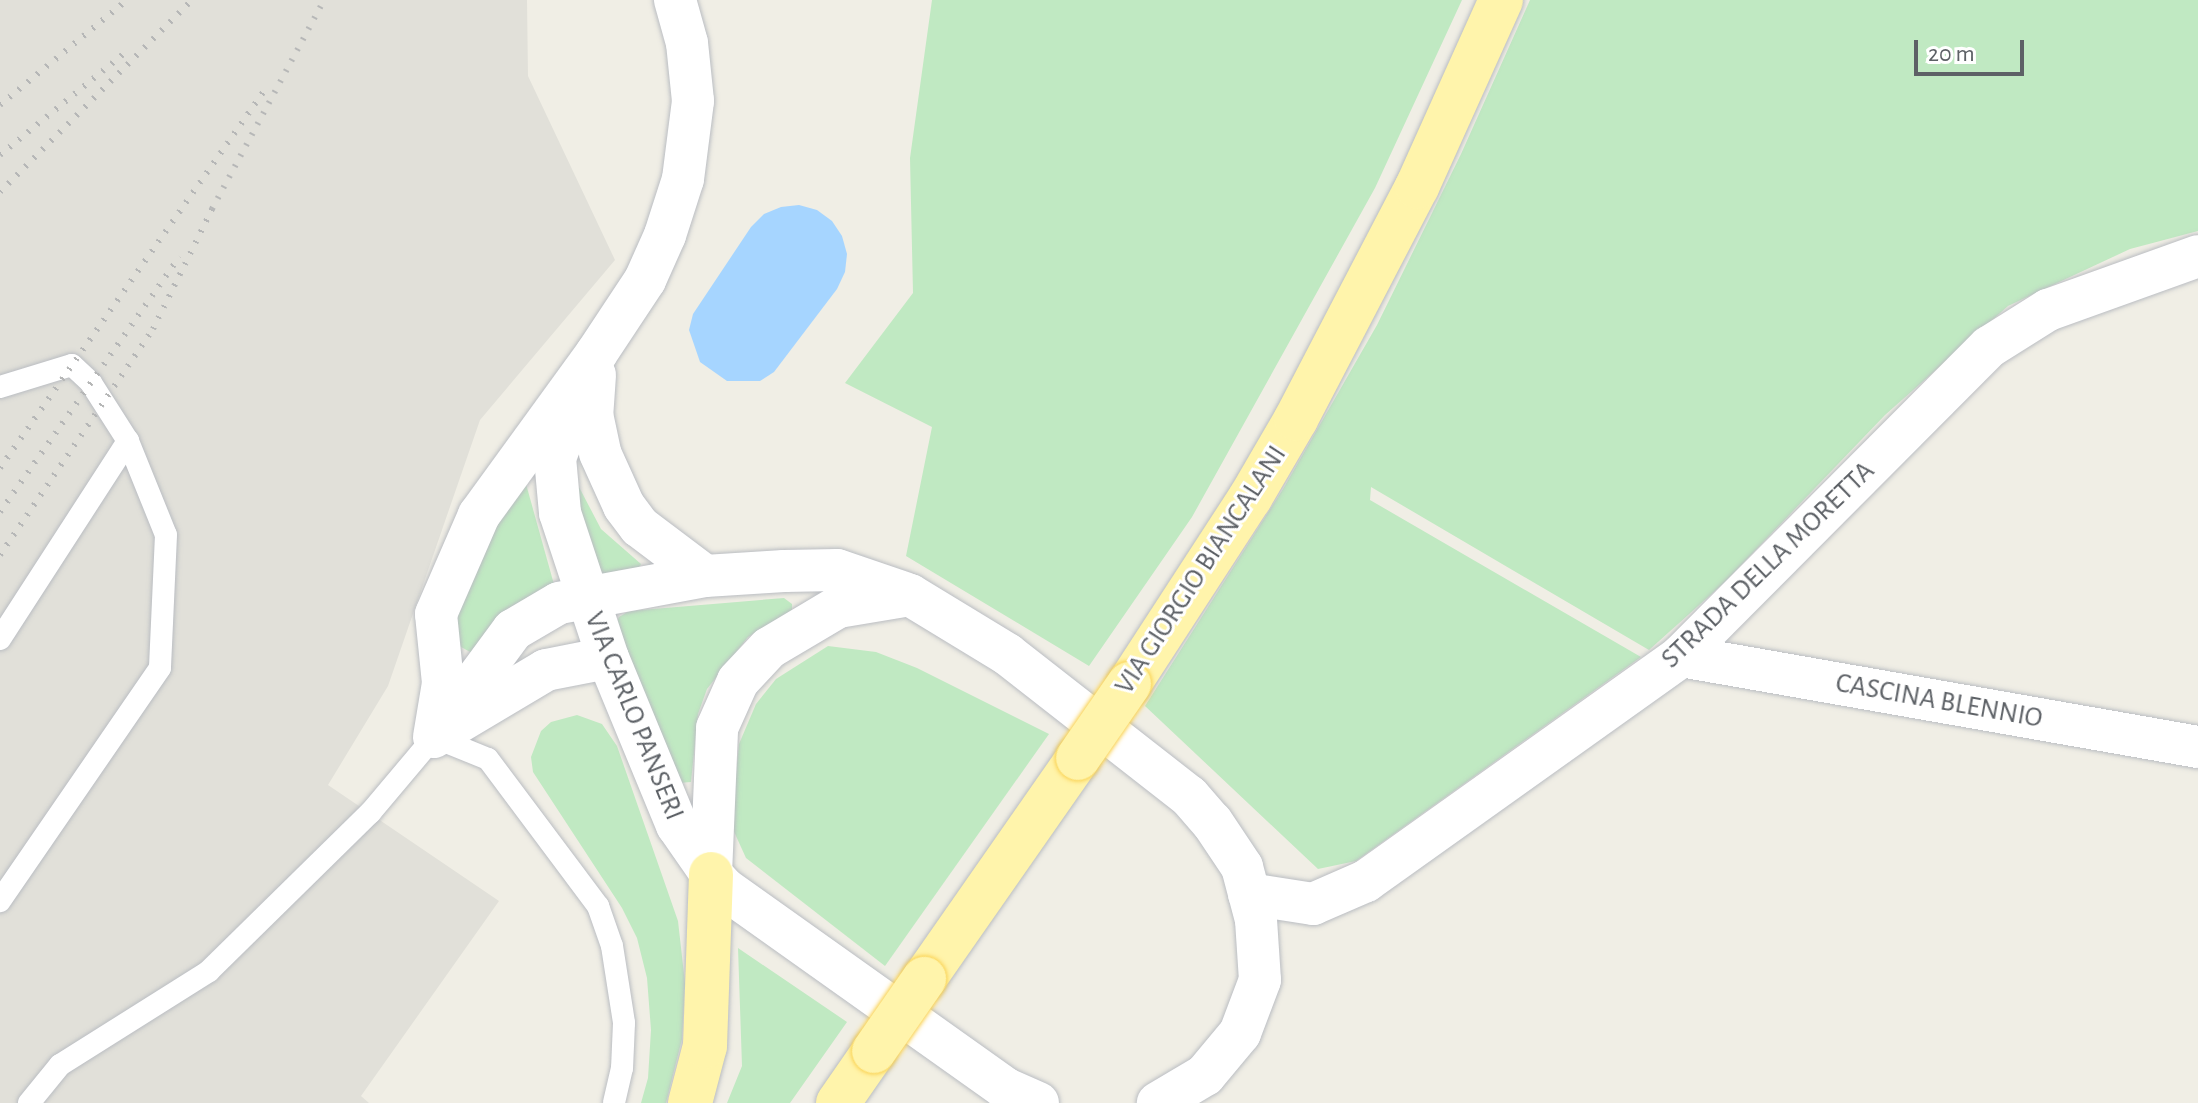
<!DOCTYPE html>
<html>
<head>
<meta charset="utf-8">
<style>
	body { margin:0 }
	#map { position:relative; width:2198px; height:1103px; overflow:hidden; background:#f0eee5; font-family:"Alegreya Sans",sans-serif }
	div>[style] { position:absolute }
	.industrial>* { inset:0; background:#e1e0d9 }
	.green>* { inset:0; background:#c0e9c2 }
	.water>* { inset:0; background:#a6d5ff }
	.roads { filter:drop-shadow(0 0 2px #babdc2) drop-shadow(0 0 2px #babdc2) }
	.service>* { height:22px; margin:-11px; padding:0 11px; transform-origin:11px; border-radius:11px; background:#fff }
	.minor>* { height:42px; margin:-21px; padding:0 21px; transform-origin:21px; border-radius:21px; background:#fff }
	.primary>* { height:44px; margin:-22px; padding:0 22px; transform-origin:22px; border-radius:22px; background:#fff4ab }
	.rail>* { height:6px; margin-top:-3px; transform-origin:0; background:repeating-linear-gradient(90deg,#b6b7b7 0 2px,transparent 0 12px) }
	.bridges { filter:drop-shadow(0 0 2px #fad254) drop-shadow(0 0 2px #fad254) }
	.primary-bridge>* { height:44px; margin:-22px; padding:0 22px; transform-origin:22px; border-radius:22px; background:#fff4ab }
	span { translate:-50% -50%; white-space:nowrap; text-align:center; line-height:1.15; -webkit-text-stroke:6px #fff; paint-order:stroke }
	.street-label { font-size:28px; color:#5d6166 }
	.scale { position:absolute; left:1914px; top:40px; width:110px; height:36px; box-sizing:border-box; border:4px solid #5d6166; border-top:0; padding-left:10px; font-size:24px; line-height:28px; white-space:nowrap; color:#5d6166; -webkit-text-stroke:6px #fff; paint-order:stroke }
</style>
</head>
<body>
<div id="map">
	<div class="industrial">
		<i style="clip-path:polygon(0 0,527px 0,528px 76px,615px 260px,480px 420px,388px 686px,328px 785px,499px 901px,361px 1096px,369px 1103px,0 1103px)"></i>
	</div>
	<div class="green">
		<i style="clip-path:polygon(932px 0,1462px 0,1375px 188px,1192px 517px,1089px 666px,906px 556px,932px 427px,845px 383px,913px 293px,910px 158px)"></i>
		<i style="clip-path:polygon(1530px 0,2198px 0,2198px 231px,2130px 249px,2008px 306px,1885px 415px,1726px 581px,1649px 650px,1371px 487px,1370px 500px,1641px 657px,1356px 861px,1318px 869px,1145px 706px,1283px 489px,1377px 325px,1461px 154px)"></i>
		<i style="clip-path:polygon(526px 484px,555px 588px,472px 653px,450px 641px,480px 544px)"></i>
		<i style="clip-path:polygon(579px 487px,601px 529px,641px 564px,639px 568px,595px 579px,575px 492px)"></i>
		<i style="clip-path:polygon(784px 598px,792px 604px,792px 610px,748px 637px,707px 689px,698px 714px,691px 782px,678px 783px,614px 627px,619px 617px,629px 611px)"></i>
		<i style="clip-path:polygon(828px 646px,876px 652px,917px 668px,1049px 734px,885px 966px,746px 858px,731px 825px,739px 744px,756px 704px,776px 679px)"></i>
		<i style="clip-path:polygon(577px 715px,602px 724px,617px 746px,678px 921px,685px 983px,682px 1039px,666px 1103px,641px 1103px,648px 1078px,651px 1030px,647px 978px,637px 938px,622px 908px,533px 772px,531px 757px,541px 731px,551px 722px)"></i>
		<i style="clip-path:polygon(738px 948px,847px 1022px,790px 1103px,727px 1103px,742px 1066px)"></i>
	</div>
	<div class="water">
		<i style="clip-path:polygon(799px 205px,817px 210px,832px 221px,842px 236px,847px 254px,845px 272px,837px 289px,774px 372px,760px 381px,727px 381px,700px 362px,689px 330px,693px 314px,751px 227px,764px 214px,781px 207px)"></i>
	</div>
	<div class="roads">
		<div class="service">
			<i style="left:0;top:387px;width:75px;rotate:-17deg"></i>
			<i style="left:72px;top:365px;width:26px;rotate:43deg"></i>
			<i style="left:91px;top:383px;width:69px;rotate:57.5deg"></i>
			<i style="left:128px;top:441px;width:101px;rotate:68deg"></i>
			<i style="left:166px;top:535px;width:133px;rotate:92.6deg"></i>
			<i style="left:160px;top:668px;width:283px;rotate:124.5deg"></i>
			<i style="left:0;top:639px;width:236px;rotate:-57.1deg"></i>
			<i style="left:29px;top:1103px;width:49px;rotate:-50.8deg"></i>
			<i style="left:60px;top:1065px;width:176px;rotate:-32.2deg"></i>
			<i style="left:209px;top:971px;width:226px;rotate:-44.5deg"></i>
			<i style="left:370px;top:813px;width:99px;rotate:-49.9deg"></i>
			<i style="left:434px;top:737px;width:58px;rotate:22.2deg"></i>
			<i style="left:488px;top:759px;width:184px;rotate:53.2deg"></i>
			<i style="left:598px;top:906px;width:42px;rotate:70.7deg"></i>
			<i style="left:612px;top:946px;width:78px;rotate:81.1deg"></i>
			<i style="left:624px;top:1023px;width:45px;rotate:92.5deg"></i>
			<i style="left:622px;top:1068px;width:36px;rotate:103deg"></i>
		</div>
		<div class="minor">
			<i style="left:595px;top:375px;width:39px;rotate:94deg"></i>
			<i style="left:592px;top:414px;width:40px;rotate:78deg"></i>
			<i style="left:600px;top:453px;width:58px;rotate:65.6deg"></i>
			<i style="left:624px;top:506px;width:26px;rotate:53deg"></i>
			<i style="left:640px;top:527px;width:81px;rotate:37deg"></i>
			<i style="left:575px;top:407px;width:55px;rotate:111.4deg"></i>
			<i style="left:555px;top:458px;width:55px;rotate:84.8deg"></i>
			<i style="left:560px;top:513px;width:153px;rotate:71.7deg"></i>
			<i style="left:608px;top:658px;width:181px;rotate:67.6deg"></i>
			<i style="left:677px;top:825px;width:60px;rotate:55.2deg"></i>
			<i style="left:1681px;top:656px;width:525px;rotate:9.98deg"></i>
			<i style="left:452px;top:726px;width:109px;rotate:-30.8deg"></i>
			<i style="left:546px;top:670px;width:63px;rotate:-11deg"></i>
			<i style="left:437px;top:733px;width:128px;rotate:-53.6deg"></i>
			<i style="left:513px;top:630px;width:53px;rotate:-30.4deg"></i>
			<i style="left:559px;top:603px;width:148px;rotate:-10.5deg"></i>
			<i style="left:705px;top:576px;width:79px;rotate:-3.6deg"></i>
			<i style="left:784px;top:571px;width:53px;rotate:-1.1deg"></i>
			<i style="left:837px;top:570px;width:72px;rotate:18.7deg"></i>
			<i style="left:434px;top:737px;width:55px;rotate:-80.5deg"></i>
			<i style="left:443px;top:683px;width:69px;rotate:-95.8deg"></i>
			<i style="left:436px;top:614px;width:108px;rotate:-66.5deg"></i>
			<i style="left:479px;top:515px;width:199px;rotate:-54deg"></i>
			<i style="left:596px;top:354px;width:89px;rotate:-56.5deg"></i>
			<i style="left:645px;top:280px;width:49px;rotate:-66deg"></i>
			<i style="left:665px;top:235px;width:59px;rotate:-72.2deg"></i>
			<i style="left:683px;top:179px;width:79px;rotate:-82.7deg"></i>
			<i style="left:693px;top:101px;width:58px;rotate:-95.9deg"></i>
			<i style="left:687px;top:43px;width:45px;rotate:-105.6deg"></i>
			<i style="left:1249px;top:894px;width:65px;rotate:8.9deg"></i>
			<i style="left:1313px;top:904px;width:58px;rotate:-23.5deg"></i>
			<i style="left:1366px;top:881px;width:387px;rotate:-35.5deg"></i>
			<i style="left:1681px;top:656px;width:436px;rotate:-45.1deg"></i>
			<i style="left:1989px;top:347px;width:70px;rotate:-32.1deg"></i>
			<i style="left:2048px;top:310px;width:159px;rotate:-19.8deg"></i>
			<i style="left:1038px;top:1103px;width:36px;rotate:-156deg"></i>
			<i style="left:1005px;top:1088px;width:345px;rotate:-144.6deg"></i>
			<i style="left:724px;top:888px;width:19px;rotate:-133deg"></i>
			<i style="left:711px;top:874px;width:146px;rotate:-87.6deg"></i>
			<i style="left:717px;top:728px;width:51px;rotate:-65.9deg"></i>
			<i style="left:738px;top:681px;width:45px;rotate:-46.8deg"></i>
			<i style="left:769px;top:648px;width:80px;rotate:-30.7deg"></i>
			<i style="left:838px;top:607px;width:73px;rotate:-9.5deg"></i>
			<i style="left:910px;top:595px;width:114px;rotate:31.3deg"></i>
			<i style="left:1007px;top:654px;width:231px;rotate:38deg"></i>
			<i style="left:1189px;top:796px;width:35px;rotate:49deg"></i>
			<i style="left:1212px;top:822px;width:54px;rotate:56.3deg"></i>
			<i style="left:1242px;top:867px;width:55px;rotate:75.2deg"></i>
			<i style="left:1256px;top:920px;width:60px;rotate:86.2deg"></i>
			<i style="left:1260px;top:980px;width:57px;rotate:110.7deg"></i>
			<i style="left:1240px;top:1033px;width:55px;rotate:129.8deg"></i>
			<i style="left:1205px;top:1075px;width:55px;rotate:149.2deg"></i>
		</div>
		<div class="primary">
			<i style="left:1129px;top:684px;width:222px;rotate:-57deg"></i>
			<i style="left:1250px;top:498px;width:91px;rotate:-59.8deg"></i>
			<i style="left:1296px;top:419px;width:262px;rotate:-62.5deg"></i>
			<i style="left:1417px;top:187px;width:205px;rotate:-65.8deg"></i>
			<i style="left:924px;top:979px;width:269px;rotate:-55.1deg"></i>
			<i style="left:690px;top:1103px;width:59px;rotate:-75.3deg"></i>
			<i style="left:705px;top:1046px;width:172px;rotate:-88deg"></i>
			<i style="left:838px;top:1103px;width:63px;rotate:-55.3deg"></i>
		</div>
	</div>
	<div class="rail">
		<i style="left:0;top:105px;width:165px;rotate:-39.6deg"></i>
		<i style="left:0;top:155px;width:164px;rotate:-39.3deg"></i>
		<i style="left:0;top:192px;width:272px;rotate:-45deg"></i>
		<i style="left:0;top:468px;width:460px;rotate:-55deg"></i>
		<i style="left:0;top:512px;width:312px;rotate:-54.9deg"></i>
		<i style="left:0;top:555px;width:273px;rotate:-55.9deg"></i>
		<i style="left:153px;top:329px;width:134px;rotate:-63.8deg"></i>
		<i style="left:212px;top:209px;width:237px;rotate:-61.8deg"></i>
	</div>
	<div class="bridges">
		<div class="primary-bridge">
			<i style="left:1078px;top:758px;width:90px;rotate:-55.4deg"></i>
			<i style="left:874px;top:1051px;width:88px;rotate:-55.2deg"></i>
		</div>
	</div>
	<div class="street-label">
		<span style="left:1768px;top:565px;rotate:-44deg">STRADA DELLA MORETTA</span>
		<span style="left:1201px;top:570px;rotate:-57deg">VIA GIORGIO BIANCALANI</span>
		<span style="left:1939px;top:701px;rotate:10deg">CASCINA BLENNIO</span>
		<span style="left:634px;top:716px;rotate:68deg">VIA CARLO PANSERI</span>
	</div>
	<div class="scale">20 m</div>
</div>
</body>
</html>
